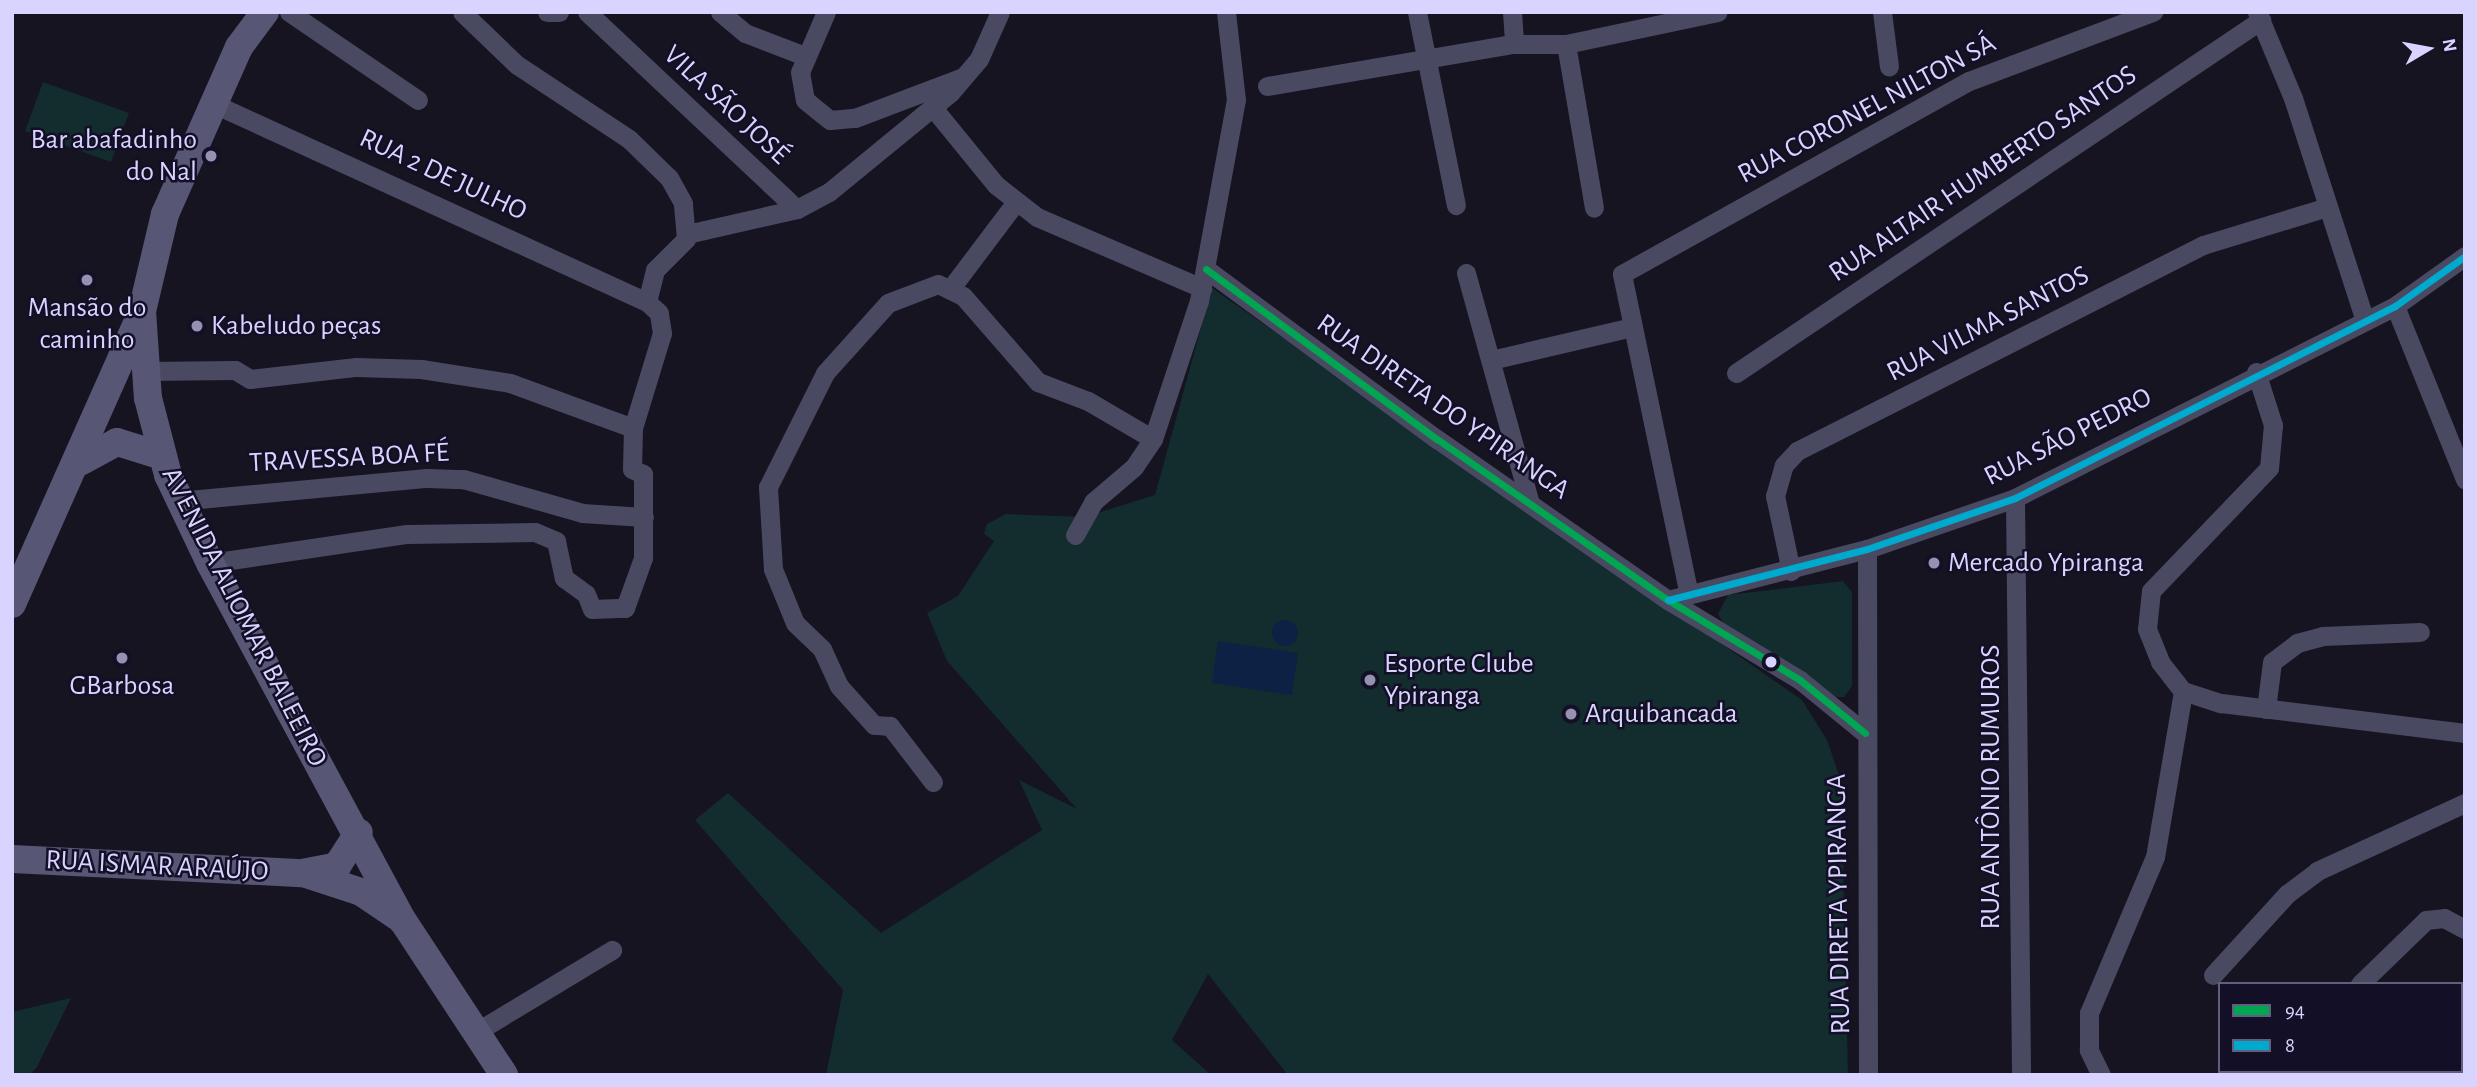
<!DOCTYPE html>
<html>
<head>
<meta charset="utf-8">
<style>
	body { margin:0 }
	#map { position:relative; width:2477px; height:1087px; overflow:hidden; background:#161421; font-family:"Alegreya Sans",sans-serif }
	div>[style] { position:absolute }
	.green>* { inset:0; background:#132c2d }
	.water>* { inset:0; background:#0d2144 }
	.round { border-radius:50% }
	.street>* { height:19px; margin:-9.5px; padding:0 9.5px; transform-origin:9.5px; border-radius:9.5px; background:#4a4962 }
	.secondary>* { height:28px; margin:-14px; padding:0 14px; transform-origin:14px; border-radius:14px; background:#575674 }
	.bus-1>* { height:7px; margin:-3.5px; padding:0 3.5px; transform-origin:3.5px; border-radius:3.5px; background:#00a651 }
	.bus-2>* { height:7px; margin:-3.5px; padding:0 3.5px; transform-origin:3.5px; border-radius:3.5px; background:#00a9ce }
	.dots>* { width:19px; height:19px; translate:-50% -50%; box-sizing:border-box; border:4px solid #130f26; border-radius:50% }
	span { translate:-50% -50%; white-space:nowrap; text-align:center; line-height:1.15; -webkit-text-stroke:5px #130f26; paint-order:stroke }
	.street-label { font-size:28px; color:#d9d4ff }
	.poi-label { font-size:28px; color:#d9d4ff }
	.right { translate:-100% -50%; text-align:right }
	.left { translate:0 -50%; text-align:left }
	.frame { position:absolute; inset:0; border:14px solid #d9d4ff; pointer-events:none }
	.legend { position:absolute; left:2218px; top:982px; width:245px; height:91px; box-sizing:border-box; background:#130f26; border:2px solid #625e7d; margin:0; padding:9px 12px; list-style:none; font-size:21px; color:#d9d4ff }
	.legend li { display:flex; align-items:center; gap:14px; height:35px }
	.legend b { width:35px; border:2px solid #625e7d }
	.north { position:absolute; left:2393px; top:14px; width:70px; height:70px; -webkit-text-stroke:5px #130f26; paint-order:stroke; rotate:80deg; font-size:19px; font-weight:700; line-height:28px; text-align:center; color:#d9d4ff }
	.north::after { content:''; display:block; margin:auto; width:24px; height:32px; background:#d9d4ff; clip-path:polygon(50% 0,100% 100%,50% 72%,0 100%) }
</style>
</head>
<body>
<div id="map">
	<div class="green">
		<i style="clip-path:polygon(43px 82px,129px 113px,111px 162px,25px 131px)"></i>
		<i style="clip-path:polygon(1212px 288px,1802px 700px,1827px 740px,1841px 781px,1848px 1075px,1288px 1075px,1208px 974px,1172px 1040px,1211px 1075px,826px 1075px,843px 990px,695px 820px,728px 793px,881px 933px,1042px 830px,1019px 780px,1077px 809px,947px 661px,927px 613px,958px 596px,994px 541px,984px 534px,987px 524px,1006px 514px,1085px 517px,1155px 495px)"></i>
		<i style="clip-path:polygon(1843px 581px,1852px 592px,1852px 686px,1844px 697px,1835px 697px,1724px 624px,1718px 614px,1728px 595px)"></i>
		<i style="clip-path:polygon(71px 998px,37px 1067px,29px 1075px,12px 1075px,12px 1012px)"></i>
	</div>
	<div class="water">
		<i class="round" style="left:1272px;top:620px;width:26px;height:26px"></i>
		<i style="clip-path:polygon(1218px 641px,1298px 653px,1292px 695px,1212px 683px)"></i>
	</div>
	<div class="street">
		<i style="left:289px;top:12px;width:156px;rotate:34.3deg"></i>
		<i style="left:547px;top:12px;width:12px"></i>
		<i style="left:587px;top:12px;width:288px;rotate:43.2deg"></i>
		<i style="left:720px;top:12px;width:33px;rotate:40deg"></i>
		<i style="left:745px;top:33px;width:61px;rotate:21.1deg"></i>
		<i style="left:826px;top:12px;width:65px;rotate:113.4deg"></i>
		<i style="left:800px;top:72px;width:28px;rotate:80deg"></i>
		<i style="left:805px;top:100px;width:32px;rotate:39deg"></i>
		<i style="left:830px;top:120px;width:25px;rotate:-5deg"></i>
		<i style="left:855px;top:118px;width:116px;rotate:-20.8deg"></i>
		<i style="left:1417px;top:12px;width:197px;rotate:78.6deg"></i>
		<i style="left:1512px;top:12px;width:32px;rotate:86deg"></i>
		<i style="left:1882px;top:12px;width:55px;rotate:82.7deg"></i>
		<i style="left:2257px;top:12px;width:93px;rotate:67.3deg"></i>
		<i style="left:2293px;top:98px;width:234px;rotate:72.1deg"></i>
		<i style="left:1566px;top:44px;width:166px;rotate:80.3deg"></i>
		<i style="left:1267px;top:86px;width:251px;rotate:-9.7deg"></i>
		<i style="left:1514px;top:44px;width:52px"></i>
		<i style="left:1566px;top:44px;width:155px;rotate:-11.9deg"></i>
		<i style="left:212px;top:103px;width:478px;rotate:24.6deg"></i>
		<i style="left:934px;top:109px;width:98px;rotate:50.8deg"></i>
		<i style="left:996px;top:185px;width:52px;rotate:38deg"></i>
		<i style="left:1037px;top:217px;width:180px;rotate:23.3deg"></i>
		<i style="left:687px;top:234px;width:113px;rotate:-12.8deg"></i>
		<i style="left:797px;top:209px;width:36px;rotate:-28deg"></i>
		<i style="left:829px;top:192px;width:156px;rotate:-39.3deg"></i>
		<i style="left:950px;top:93px;width:45px;rotate:-49.5deg"></i>
		<i style="left:979px;top:59px;width:51px;rotate:-65.9deg"></i>
		<i style="left:1206px;top:269px;width:287px;rotate:36.4deg"></i>
		<i style="left:1437px;top:439px;width:282px;rotate:34.9deg"></i>
		<i style="left:1668px;top:600px;width:154px;rotate:31.2deg"></i>
		<i style="left:1800px;top:680px;width:84px;rotate:39.2deg"></i>
		<i style="left:1466px;top:273px;width:239px;rotate:74.5deg"></i>
		<i style="left:951px;top:288px;width:106px;rotate:-53deg"></i>
		<i style="left:2395px;top:306px;width:187px;rotate:68deg"></i>
		<i style="left:1491px;top:360px;width:145px;rotate:-13.2deg"></i>
		<i style="left:144px;top:371px;width:91px;rotate:-0.6deg"></i>
		<i style="left:235px;top:370px;width:17px;rotate:31deg"></i>
		<i style="left:250px;top:379px;width:107px;rotate:-6.5deg"></i>
		<i style="left:356px;top:367px;width:65px;rotate:1.8deg"></i>
		<i style="left:421px;top:369px;width:90px;rotate:8.9deg"></i>
		<i style="left:510px;top:383px;width:131px;rotate:20.1deg"></i>
		<i style="left:2256px;top:372px;width:56px;rotate:72.2deg"></i>
		<i style="left:2273px;top:425px;width:43px;rotate:95.3deg"></i>
		<i style="left:2269px;top:468px;width:170px;rotate:133.8deg"></i>
		<i style="left:2151px;top:591px;width:38px;rotate:96deg"></i>
		<i style="left:2147px;top:629px;width:35px;rotate:68deg"></i>
		<i style="left:2160px;top:662px;width:37px;rotate:52deg"></i>
		<i style="left:2183px;top:691px;width:40px;rotate:18deg"></i>
		<i style="left:2221px;top:703px;width:246px;rotate:7deg"></i>
		<i style="left:1736px;top:373px;width:633px;rotate:-33.92deg"></i>
		<i style="left:2015px;top:498px;width:577px;rotate:89.4deg"></i>
		<i style="left:178px;top:501px;width:250px;rotate:-5.3deg"></i>
		<i style="left:427px;top:478px;width:36px;rotate:2deg"></i>
		<i style="left:463px;top:479px;width:124px;rotate:15.9deg"></i>
		<i style="left:582px;top:513px;width:62px;rotate:3.7deg"></i>
		<i style="left:1075px;top:535px;width:38px;rotate:-61deg"></i>
		<i style="left:1093px;top:502px;width:54px;rotate:-40.5deg"></i>
		<i style="left:1134px;top:467px;width:34px;rotate:-56deg"></i>
		<i style="left:1153px;top:439px;width:145px;rotate:-71.6deg"></i>
		<i style="left:1199px;top:301px;width:204px;rotate:-79.6deg"></i>
		<i style="left:1236px;top:100px;width:89px;rotate:-96.5deg"></i>
		<i style="left:1867px;top:549px;width:526px;rotate:89.89deg"></i>
		<i style="left:210px;top:563px;width:199px;rotate:-8.4deg"></i>
		<i style="left:407px;top:534px;width:128px;rotate:-0.9deg"></i>
		<i style="left:535px;top:532px;width:23px;rotate:23deg"></i>
		<i style="left:556px;top:541px;width:38px;rotate:78deg"></i>
		<i style="left:564px;top:578px;width:27px;rotate:36deg"></i>
		<i style="left:586px;top:594px;width:16px;rotate:68deg"></i>
		<i style="left:592px;top:609px;width:33px;rotate:-2deg"></i>
		<i style="left:625px;top:608px;width:53px;rotate:-70.2deg"></i>
		<i style="left:643px;top:558px;width:84px;rotate:-90deg"></i>
		<i style="left:643px;top:474px;width:12px;rotate:-156deg"></i>
		<i style="left:632px;top:469px;width:41px;rotate:-88.6deg"></i>
		<i style="left:633px;top:428px;width:99px;rotate:-73deg"></i>
		<i style="left:662px;top:333px;width:20px;rotate:-99deg"></i>
		<i style="left:659px;top:313px;width:16px;rotate:-137deg"></i>
		<i style="left:647px;top:302px;width:33px;rotate:-76deg"></i>
		<i style="left:655px;top:270px;width:44px;rotate:-45deg"></i>
		<i style="left:686px;top:239px;width:36px;rotate:-95deg"></i>
		<i style="left:683px;top:203px;width:29px;rotate:-119deg"></i>
		<i style="left:669px;top:178px;width:56px;rotate:-135.7deg"></i>
		<i style="left:629px;top:139px;width:134px;rotate:-146.5deg"></i>
		<i style="left:517px;top:65px;width:76px;rotate:-136.1deg"></i>
		<i style="left:1791px;top:571px;width:77px;rotate:-102deg"></i>
		<i style="left:1775px;top:496px;width:32px;rotate:-74deg"></i>
		<i style="left:1784px;top:465px;width:19px;rotate:-47deg"></i>
		<i style="left:1797px;top:451px;width:455px;rotate:-26.9deg"></i>
		<i style="left:2203px;top:245px;width:130px;rotate:-17deg"></i>
		<i style="left:1689px;top:595px;width:328px;rotate:-101.8deg"></i>
		<i style="left:1622px;top:274px;width:397px;rotate:-29.1deg"></i>
		<i style="left:1969px;top:81px;width:197px;rotate:-20.6deg"></i>
		<i style="left:1668px;top:600px;width:205px;rotate:-14.4deg"></i>
		<i style="left:1867px;top:549px;width:157px;rotate:-19deg"></i>
		<i style="left:2015px;top:498px;width:426px;rotate:-26.8deg"></i>
		<i style="left:2395px;top:306px;width:86px;rotate:-35.5deg"></i>
		<i style="left:2266px;top:709px;width:47px;rotate:-82.7deg"></i>
		<i style="left:2272px;top:662px;width:31px;rotate:-37deg"></i>
		<i style="left:2297px;top:643px;width:27px;rotate:-15deg"></i>
		<i style="left:2323px;top:636px;width:97px;rotate:-2.4deg"></i>
		<i style="left:933px;top:782px;width:71px;rotate:-127.5deg"></i>
		<i style="left:890px;top:726px;width:16px;rotate:-176deg"></i>
		<i style="left:874px;top:725px;width:52px;rotate:-131.9deg"></i>
		<i style="left:839px;top:686px;width:41px;rotate:-114.7deg"></i>
		<i style="left:822px;top:649px;width:37px;rotate:-136deg"></i>
		<i style="left:795px;top:623px;width:58px;rotate:-112.2deg"></i>
		<i style="left:773px;top:569px;width:82px;rotate:-93.5deg"></i>
		<i style="left:768px;top:487px;width:127px;rotate:-63.4deg"></i>
		<i style="left:825px;top:373px;width:94px;rotate:-48deg"></i>
		<i style="left:888px;top:303px;width:53px;rotate:-20.8deg"></i>
		<i style="left:938px;top:284px;width:28px;rotate:26deg"></i>
		<i style="left:963px;top:296px;width:114px;rotate:48.9deg"></i>
		<i style="left:1038px;top:382px;width:53px;rotate:20.8deg"></i>
		<i style="left:1088px;top:401px;width:75px;rotate:30.3deg"></i>
		<i style="left:2213px;top:975px;width:110px;rotate:-47.6deg"></i>
		<i style="left:2287px;top:894px;width:38px;rotate:-37deg"></i>
		<i style="left:2317px;top:871px;width:163px;rotate:-24.7deg"></i>
		<i style="left:2360px;top:984px;width:92px;rotate:-44.1deg"></i>
		<i style="left:2426px;top:920px;width:18px;rotate:-6deg"></i>
		<i style="left:2444px;top:918px;width:24px;rotate:28deg"></i>
		<i style="left:476px;top:1032px;width:159px;rotate:-31.1deg"></i>
		<i style="left:2101px;top:1075px;width:28px;rotate:-116deg"></i>
		<i style="left:2089px;top:1050px;width:37px;rotate:-90deg"></i>
		<i style="left:2089px;top:1013px;width:169px;rotate:-67.1deg"></i>
		<i style="left:2155px;top:857px;width:168px;rotate:-80.4deg"></i>
		<i style="left:2266px;top:1075px;width:6px;rotate:-45deg"></i>
		<i style="left:2461px;top:1075px;width:8px;rotate:-60deg"></i>
	</div>
	<div class="secondary">
		<i style="left:265px;top:12px;width:44px;rotate:126.6deg"></i>
		<i style="left:239px;top:47px;width:183px;rotate:113.9deg"></i>
		<i style="left:165px;top:214px;width:100px;rotate:103.3deg"></i>
		<i style="left:142px;top:311px;width:87px;rotate:86.1deg"></i>
		<i style="left:148px;top:398px;width:80px;rotate:75.4deg"></i>
		<i style="left:168px;top:475px;width:98px;rotate:64.5deg"></i>
		<i style="left:210px;top:563px;width:407px;rotate:61.7deg"></i>
		<i style="left:403px;top:921px;width:184px;rotate:56.7deg"></i>
		<i style="left:80px;top:462px;width:42px;rotate:-28.4deg"></i>
		<i style="left:117px;top:442px;width:47px;rotate:17.3deg"></i>
		<i style="left:12px;top:604px;width:310px;rotate:-66deg"></i>
		<i style="left:12px;top:859px;width:290px;rotate:2.8deg"></i>
		<i style="left:302px;top:873px;width:36px;rotate:-11deg"></i>
		<i style="left:337px;top:866px;width:40px;rotate:-57.1deg"></i>
		<i style="left:306px;top:874px;width:58px;rotate:18.1deg"></i>
		<i style="left:361px;top:892px;width:45px;rotate:34deg"></i>
	</div>
	<div class="bus-1">
		<i style="left:1206px;top:269px;width:287px;rotate:36.4deg"></i>
		<i style="left:1437px;top:439px;width:282px;rotate:34.9deg"></i>
		<i style="left:1668px;top:600px;width:154px;rotate:31.2deg"></i>
		<i style="left:1800px;top:680px;width:84px;rotate:39.2deg"></i>
	</div>
	<div class="bus-2">
		<i style="left:1668px;top:600px;width:205px;rotate:-14.4deg"></i>
		<i style="left:1867px;top:549px;width:157px;rotate:-19deg"></i>
		<i style="left:2015px;top:498px;width:426px;rotate:-26.8deg"></i>
		<i style="left:2395px;top:306px;width:86px;rotate:-35.5deg"></i>
	</div>
	<div class="dots">
		<i style="left:211px;top:156px;background:#9591b1"></i>
		<i style="left:87px;top:280px;background:#9591b1"></i>
		<i style="left:197px;top:326px;background:#9591b1"></i>
		<i style="left:1934px;top:563px;background:#9591b1"></i>
		<i style="left:122px;top:658px;background:#9591b1"></i>
		<i style="left:1771px;top:662px;background:#d9d4ff"></i>
		<i style="left:1370px;top:680px;background:#9591b1"></i>
		<i style="left:1571px;top:714px;background:#9591b1"></i>
	</div>
	<div class="street-label">
		<span style="left:726px;top:105px;rotate:43deg">VILA SÃO JOSÉ</span>
		<span style="left:1867px;top:109px;rotate:-28deg">RUA CORONEL NILTON SÁ</span>
		<span style="left:1983px;top:174px;rotate:-34deg">RUA ALTAIR HUMBERTO SANTOS</span>
		<span style="left:443px;top:175px;rotate:25deg">RUA 2 DE JULHO</span>
		<span style="left:1988px;top:324px;rotate:-27deg">RUA VILMA SANTOS</span>
		<span style="left:1443px;top:407px;rotate:35deg">RUA DIRETA DO YPIRANGA</span>
		<span style="left:2068px;top:437px;rotate:-27deg">RUA SÃO PEDRO</span>
		<span style="left:349px;top:458px;rotate:-3deg">TRAVESSA BOA FÉ</span>
		<span style="left:244px;top:617px;rotate:63deg">AVENIDA ALIOMAR BALEEIRO</span>
		<span style="left:1991px;top:787px;rotate:-90deg">RUA ANTÔNIO RUMUROS</span>
		<span style="left:157px;top:866px;rotate:3deg">RUA ISMAR ARAÚJO</span>
		<span style="left:1839px;top:904px;rotate:-91deg">RUA DIRETA YPIRANGA</span>
	</div>
	<div class="poi-label">
		<span class="right" style="left:197px;top:156px">Bar abafadinho<br>do Nal</span>
		<span style="left:87px;top:324px">Mansão do<br>caminho</span>
		<span class="left" style="left:211px;top:326px">Kabeludo peças</span>
		<span class="left" style="left:1948px;top:563px">Mercado Ypiranga</span>
		<span class="left" style="left:1384px;top:680px">Esporte Clube<br>Ypiranga</span>
		<span style="left:122px;top:686px">GBarbosa</span>
		<span class="left" style="left:1585px;top:714px">Arquibancada</span>
	</div>
	<div class="frame"></div>
	<ul class="legend">
	<li><b style="height:9px;background:#00a651"></b>94</li>
	<li><b style="height:9px;background:#00a9ce"></b>8</li>
	</ul>
	<div class="north">N</div>
</div>
</body>
</html>
